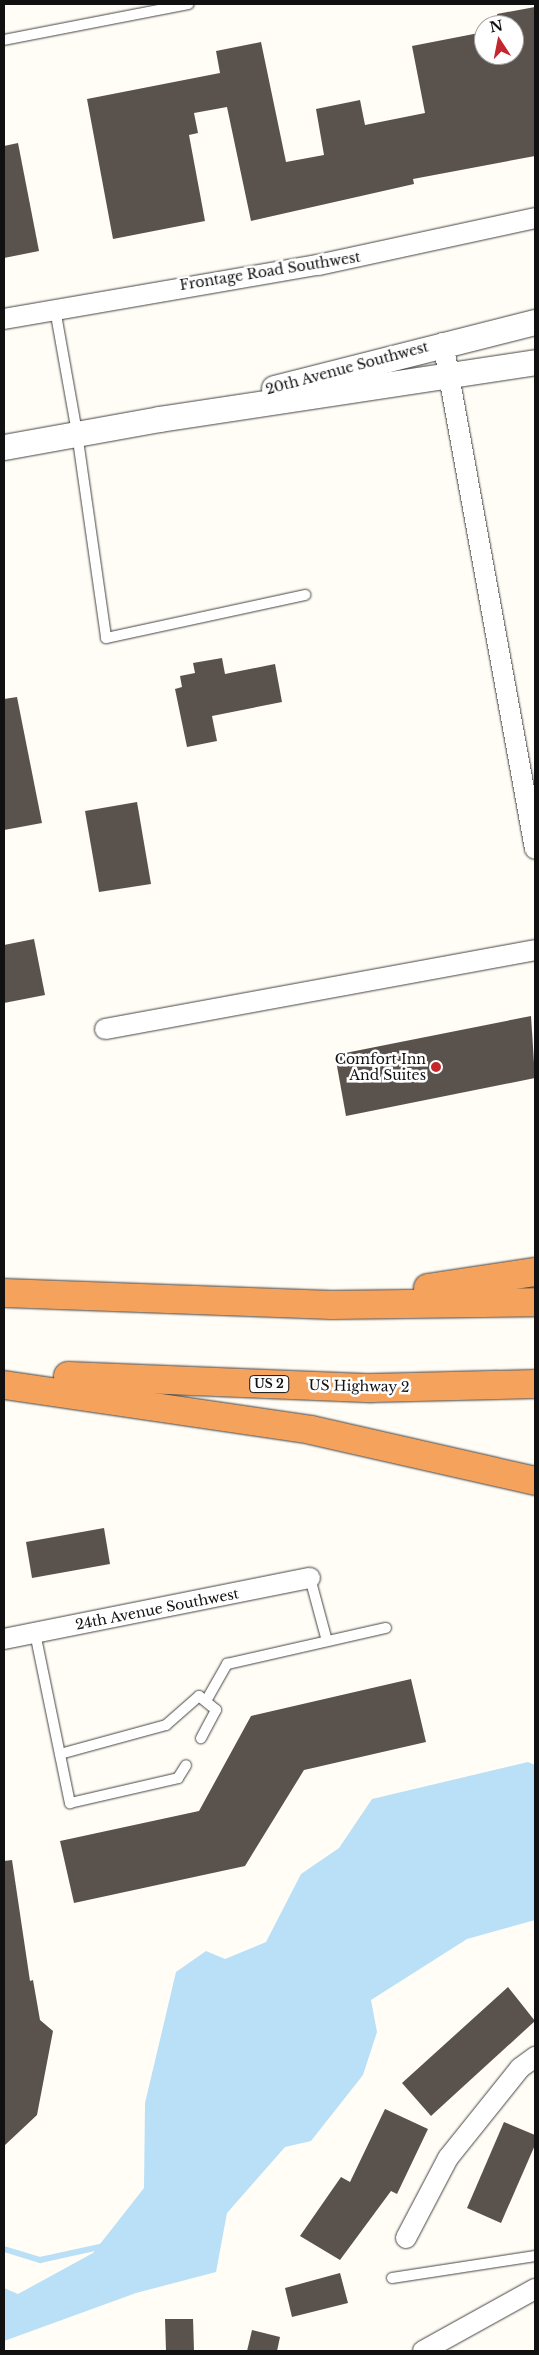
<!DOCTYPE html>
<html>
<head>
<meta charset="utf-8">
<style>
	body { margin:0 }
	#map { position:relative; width:539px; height:2355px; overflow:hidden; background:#fffdf5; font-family:"Libre Baskerville",serif }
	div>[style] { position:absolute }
	.water>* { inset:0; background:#b9e0f7 }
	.stream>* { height:6px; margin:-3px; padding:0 3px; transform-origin:3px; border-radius:3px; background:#b9e0f7 }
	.building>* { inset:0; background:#5a524d }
	.roads { filter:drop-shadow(0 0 1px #444) drop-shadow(0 0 1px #444) }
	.service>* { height:10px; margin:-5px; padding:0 5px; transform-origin:5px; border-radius:5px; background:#fff }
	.minor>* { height:20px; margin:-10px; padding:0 10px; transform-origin:10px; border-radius:10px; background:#fff }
	.tertiary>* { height:25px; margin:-12.5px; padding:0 12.5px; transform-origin:12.5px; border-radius:12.5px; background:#fff }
	.motorway>* { height:28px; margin:-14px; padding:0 14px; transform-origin:14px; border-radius:14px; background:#f5a25d }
	.dots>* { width:14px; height:14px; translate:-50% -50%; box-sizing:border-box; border:2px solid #fff; border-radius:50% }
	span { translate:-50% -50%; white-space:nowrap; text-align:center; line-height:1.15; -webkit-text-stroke:5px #fff; paint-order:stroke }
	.shield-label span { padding:1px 4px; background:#fff; border:1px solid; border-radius:4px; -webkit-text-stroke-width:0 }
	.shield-label { font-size:12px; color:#111; font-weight:700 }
	.street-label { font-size:14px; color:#111 }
	.poi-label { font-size:14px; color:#111 }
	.right { translate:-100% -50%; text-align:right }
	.frame { position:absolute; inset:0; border:5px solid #111; pointer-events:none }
	.north { position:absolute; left:474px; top:15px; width:50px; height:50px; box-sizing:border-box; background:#fff; border:1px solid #a0a0a0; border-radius:50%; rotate:349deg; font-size:14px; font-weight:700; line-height:20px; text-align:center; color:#111 }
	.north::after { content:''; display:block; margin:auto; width:18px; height:22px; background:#c4262e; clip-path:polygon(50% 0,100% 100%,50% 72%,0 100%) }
</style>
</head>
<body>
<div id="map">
	<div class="water">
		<i style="clip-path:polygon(528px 1762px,535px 1765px,535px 1920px,467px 1939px,371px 2000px,377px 2032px,363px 2075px,311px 2141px,285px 2147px,227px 2213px,216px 2272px,136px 2293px,4px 2341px,4px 2288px,18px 2294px,93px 2253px,144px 2188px,145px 2103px,176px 1972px,206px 1951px,225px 1959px,266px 1942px,301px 1874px,339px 1848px,372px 1799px)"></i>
	</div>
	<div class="stream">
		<i style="left:4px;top:2249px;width:38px;rotate:17deg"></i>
		<i style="left:40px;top:2260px;width:66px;rotate:-12.3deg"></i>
	</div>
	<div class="building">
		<i style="clip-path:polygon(535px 7px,535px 156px,413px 179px,414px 184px,251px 221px,227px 107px,194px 113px,198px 133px,189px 135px,205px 221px,113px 239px,87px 99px,220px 73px,216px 51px,261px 42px,286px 162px,324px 155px,316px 109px,360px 100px,365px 125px,425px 113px,412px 46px,484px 32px,484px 55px,514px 55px,514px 25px,499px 25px,497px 14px)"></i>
		<i style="clip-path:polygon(18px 143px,39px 251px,4px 258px,4px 146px)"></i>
		<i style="clip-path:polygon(222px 658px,225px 674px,275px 664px,282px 702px,212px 716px,217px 741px,187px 747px,175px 689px,182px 687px,180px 676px,195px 673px,193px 663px)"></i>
		<i style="clip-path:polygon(17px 697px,42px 823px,4px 830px,4px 699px)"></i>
		<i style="clip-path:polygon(137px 802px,151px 884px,99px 892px,85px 811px)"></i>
		<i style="clip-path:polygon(34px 939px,45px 995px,4px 1003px,4px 945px)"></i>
		<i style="clip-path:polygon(531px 1016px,535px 1078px,346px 1116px,335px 1055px)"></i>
		<i style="clip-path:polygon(104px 1528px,110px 1564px,32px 1578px,26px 1542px)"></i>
		<i style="clip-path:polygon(411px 1679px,426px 1742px,304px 1770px,245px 1866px,74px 1903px,60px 1841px,199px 1811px,251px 1716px)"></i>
		<i style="clip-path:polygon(12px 1860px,30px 1981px,33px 1980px,40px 2020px,53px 2031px,37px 2115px,4px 2146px,4px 1861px)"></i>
		<i style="clip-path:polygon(508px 1987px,535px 2021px,431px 2116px,402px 2083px)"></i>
		<i style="clip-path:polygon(385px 2109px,428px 2129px,397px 2194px,391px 2191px,340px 2260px,300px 2236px,341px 2177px,350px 2182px)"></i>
		<i style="clip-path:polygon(504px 2122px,535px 2135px,535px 2145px,501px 2223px,467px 2208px)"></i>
		<i style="clip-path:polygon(340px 2273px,348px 2303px,292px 2317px,285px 2288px)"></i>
		<i style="clip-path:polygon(165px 2319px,193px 2319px,194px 2351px,166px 2351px)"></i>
		<i style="clip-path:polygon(252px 2330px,280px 2337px,277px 2351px,247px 2351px)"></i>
	</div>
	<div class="roads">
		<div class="service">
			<i style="left:4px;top:40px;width:188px;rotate:-11deg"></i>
			<i style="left:55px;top:309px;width:126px;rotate:79.9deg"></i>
			<i style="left:77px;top:433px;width:207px;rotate:81.9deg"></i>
			<i style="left:106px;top:638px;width:204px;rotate:-12.2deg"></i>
			<i style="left:310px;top:1578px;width:65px;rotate:74.9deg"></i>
			<i style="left:35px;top:1633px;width:174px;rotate:78.4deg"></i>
			<i style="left:70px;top:1803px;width:111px;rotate:-13deg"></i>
			<i style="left:178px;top:1778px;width:15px;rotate:-58deg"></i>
			<i style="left:206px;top:1701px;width:43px;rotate:-60.4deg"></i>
			<i style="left:227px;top:1664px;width:163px;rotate:-12.8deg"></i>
			<i style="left:60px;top:1754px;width:110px;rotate:-15.3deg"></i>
			<i style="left:166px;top:1725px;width:44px;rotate:-41.3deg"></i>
			<i style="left:199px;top:1696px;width:22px;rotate:39deg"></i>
			<i style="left:216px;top:1710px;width:32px;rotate:118deg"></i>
			<i style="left:392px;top:2278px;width:145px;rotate:-8.7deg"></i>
		</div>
		<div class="minor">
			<i style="left:4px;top:319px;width:319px;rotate:-9.8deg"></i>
			<i style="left:318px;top:265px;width:222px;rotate:-12.2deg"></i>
			<i style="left:443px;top:343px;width:514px;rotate:79.7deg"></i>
			<i style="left:105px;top:1029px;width:437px;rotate:-10.4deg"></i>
			<i style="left:4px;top:1639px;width:312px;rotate:-11.3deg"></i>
			<i style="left:406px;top:2238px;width:90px;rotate:-62.3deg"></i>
			<i style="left:448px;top:2158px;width:115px;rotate:-51.3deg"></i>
			<i style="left:520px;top:2068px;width:19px;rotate:-36deg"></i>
			<i style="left:423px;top:2351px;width:128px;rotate:-29deg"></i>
		</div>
		<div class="tertiary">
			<i style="left:274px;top:388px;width:269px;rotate:-14.2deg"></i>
			<i style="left:4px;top:447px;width:158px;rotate:-10.2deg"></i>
			<i style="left:159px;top:419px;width:380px;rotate:-8.6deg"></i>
		</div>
		<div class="motorway">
			<i style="left:428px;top:1288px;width:108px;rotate:-8.5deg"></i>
			<i style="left:4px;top:1293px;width:328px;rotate:2.1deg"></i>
			<i style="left:332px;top:1305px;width:203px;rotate:-0.8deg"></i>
			<i style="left:68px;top:1376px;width:304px;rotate:2.3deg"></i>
			<i style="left:372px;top:1388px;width:163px;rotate:-1.4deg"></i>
			<i style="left:4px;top:1385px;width:310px;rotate:8.3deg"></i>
			<i style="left:311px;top:1430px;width:230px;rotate:12.8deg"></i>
		</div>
	</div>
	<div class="dots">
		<i style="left:436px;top:1067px;background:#c4262e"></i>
	</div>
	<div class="shield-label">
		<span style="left:269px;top:1384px">US 2</span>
	</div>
	<div class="street-label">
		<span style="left:270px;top:271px;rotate:-9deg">Frontage Road Southwest</span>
		<span style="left:347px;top:368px;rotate:-15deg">20th Avenue Southwest</span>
		<span style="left:359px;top:1386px;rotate:1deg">US Highway 2</span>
		<span style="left:157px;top:1609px;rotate:-11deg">24th Avenue Southwest</span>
	</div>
	<div class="poi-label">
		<span class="right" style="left:426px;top:1067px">Comfort Inn<br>And Suites</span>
	</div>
	<div class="frame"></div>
	<div class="north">N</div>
</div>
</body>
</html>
